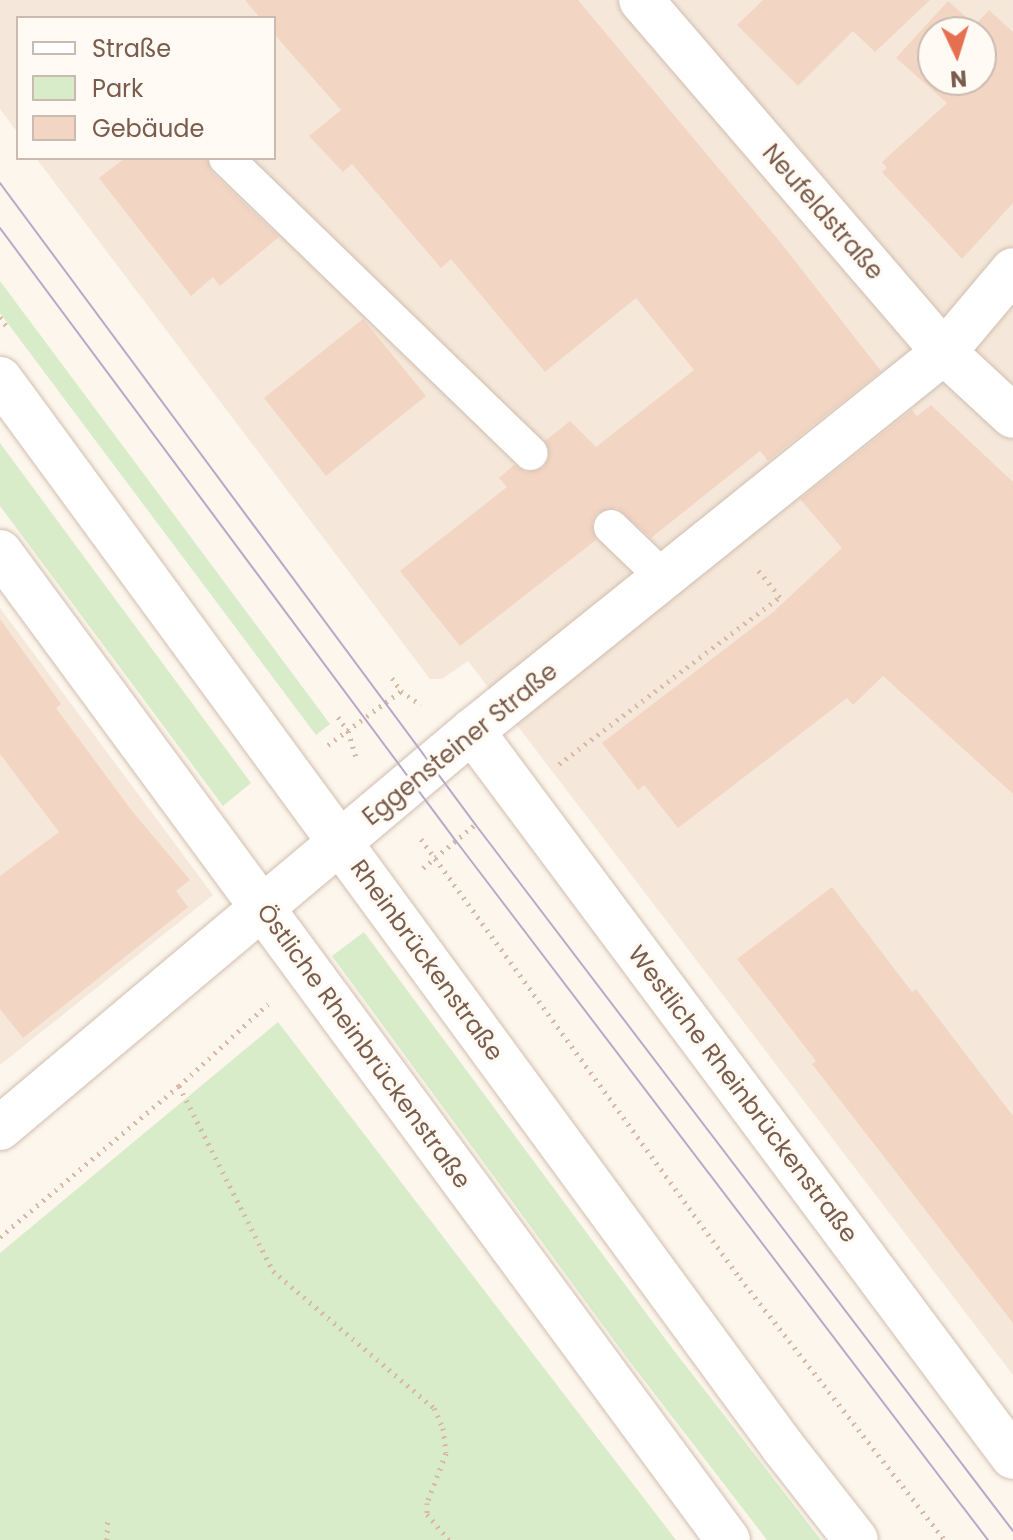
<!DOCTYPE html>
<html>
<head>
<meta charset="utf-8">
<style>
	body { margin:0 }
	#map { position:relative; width:1013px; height:1540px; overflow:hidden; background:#fdf6ec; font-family:Poppins,sans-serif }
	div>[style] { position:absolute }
	.residential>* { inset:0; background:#f5e8da }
	.green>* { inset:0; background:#d8ecc9 }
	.building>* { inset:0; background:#f3d5c3 }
	.path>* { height:5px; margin-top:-2.5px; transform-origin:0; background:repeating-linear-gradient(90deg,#d9b8a5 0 2px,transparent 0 8px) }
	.roads { filter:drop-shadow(0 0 2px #d1beb0) drop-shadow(0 0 2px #d1beb0) }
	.service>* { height:34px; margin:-17px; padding:0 17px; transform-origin:17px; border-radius:17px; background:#fff }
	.minor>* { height:44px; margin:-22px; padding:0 22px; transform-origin:22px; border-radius:22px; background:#fff }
	.secondary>* { height:44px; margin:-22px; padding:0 22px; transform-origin:22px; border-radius:22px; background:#fff }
	.tram>* { height:2px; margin:-1px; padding:0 1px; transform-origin:1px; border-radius:1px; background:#b9a8c9 }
	span { translate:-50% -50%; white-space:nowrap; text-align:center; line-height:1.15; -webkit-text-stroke:6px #fffaf3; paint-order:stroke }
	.street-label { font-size:24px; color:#7a5c4d }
	.legend { position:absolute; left:16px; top:16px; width:260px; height:144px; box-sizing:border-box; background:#fffaf3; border:2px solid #cabbb1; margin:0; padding:10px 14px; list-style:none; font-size:24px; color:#7a5c4d }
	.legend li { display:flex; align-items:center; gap:16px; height:40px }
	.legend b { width:40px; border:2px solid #cabbb1 }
	.north { position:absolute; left:917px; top:16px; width:80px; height:80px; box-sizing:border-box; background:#fffaf3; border:2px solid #cabbb1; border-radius:50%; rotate:176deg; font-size:22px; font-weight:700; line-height:32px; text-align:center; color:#7a5c4d }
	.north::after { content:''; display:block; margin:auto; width:28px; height:36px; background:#e76f51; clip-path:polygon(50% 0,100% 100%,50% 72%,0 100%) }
</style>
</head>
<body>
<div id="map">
	<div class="residential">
		<i style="clip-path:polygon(evenodd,0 0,1013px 0,1013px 1375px,468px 661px,442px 679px,430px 679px,36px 158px,274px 158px,274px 18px,18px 18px,18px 133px,0 109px,0 0,933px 32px,981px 32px,981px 80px,933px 80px,933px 32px)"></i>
		<i style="clip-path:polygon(0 608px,213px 895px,0 1065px)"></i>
	</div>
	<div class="green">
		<i style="clip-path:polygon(0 281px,330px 724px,316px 735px,0 313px)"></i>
		<i style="clip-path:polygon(0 443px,251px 783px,223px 806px,0 506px)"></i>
		<i style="clip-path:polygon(364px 932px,672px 1348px,821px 1540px,767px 1540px,627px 1358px,332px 956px)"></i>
		<i style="clip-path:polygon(278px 1022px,676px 1540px,0 1540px,0 1253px)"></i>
	</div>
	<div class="building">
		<i style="clip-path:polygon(245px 0,578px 0,781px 243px,881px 371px,768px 461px,760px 451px,651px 538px,617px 508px,597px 513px,592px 523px,596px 540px,460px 646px,400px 571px,507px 487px,499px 478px,514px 465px,526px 472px,544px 467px,549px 457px,545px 441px,570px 421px,596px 447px,694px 370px,636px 298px,545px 372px,451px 259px,441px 268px,352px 164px,343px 172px,309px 136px,341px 110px,274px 34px,274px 18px,260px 18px)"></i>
		<i style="clip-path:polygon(763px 0,930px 0,875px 52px,853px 31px,798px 86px,737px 25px)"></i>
		<i style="clip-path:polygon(evenodd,948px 1px,975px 25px,989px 10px,1013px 32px,1013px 203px,962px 259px,882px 172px,887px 168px,882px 162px,947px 103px,896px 58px,948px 1px,933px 32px,981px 32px,981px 80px,933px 80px,933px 32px)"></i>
		<i style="clip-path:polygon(125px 158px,207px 158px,212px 172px,279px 237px,220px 286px,213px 277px,191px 296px,99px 178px)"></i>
		<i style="clip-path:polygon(363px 319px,426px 396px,326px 476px,264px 398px)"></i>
		<i style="clip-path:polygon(931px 405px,1013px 482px,1013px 794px,883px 676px,853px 705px,847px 698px,678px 828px,644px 785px,638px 790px,602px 743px,772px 613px,842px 548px,800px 499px,912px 410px,917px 416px)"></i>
		<i style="clip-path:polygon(0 619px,61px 704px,56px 708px,132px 811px,190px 880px,176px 891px,188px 907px,23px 1038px,0 1009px,0 876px,59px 832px,0 754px)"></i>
		<i style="clip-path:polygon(832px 887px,912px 992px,916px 989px,1013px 1116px,1013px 1323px,812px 1064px,816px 1061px,737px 959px)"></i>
	</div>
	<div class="path">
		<i style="left:0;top:317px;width:14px;rotate:54deg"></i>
		<i style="left:392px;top:678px;width:16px;rotate:55deg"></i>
		<i style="left:401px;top:691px;width:24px;rotate:35deg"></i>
		<i style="left:338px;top:717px;width:17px;rotate:54deg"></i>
		<i style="left:348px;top:731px;width:30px;rotate:73deg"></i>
		<i style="left:328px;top:745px;width:91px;rotate:-36.5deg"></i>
		<i style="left:559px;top:764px;width:277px;rotate:-37.1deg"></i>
		<i style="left:780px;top:597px;width:38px;rotate:-129deg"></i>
		<i style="left:421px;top:839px;width:543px;rotate:54deg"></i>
		<i style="left:740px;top:1278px;width:333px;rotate:52deg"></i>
		<i style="left:423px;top:868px;width:70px;rotate:-39.8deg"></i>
		<i style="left:179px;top:1086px;width:208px;rotate:63.1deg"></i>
		<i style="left:273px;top:1271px;width:211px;rotate:40.4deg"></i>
		<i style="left:434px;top:1408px;width:22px;rotate:66deg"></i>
		<i style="left:443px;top:1428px;width:25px;rotate:83deg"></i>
		<i style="left:446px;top:1453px;width:53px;rotate:110.8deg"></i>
		<i style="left:427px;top:1503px;width:11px;rotate:90deg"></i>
		<i style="left:427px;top:1514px;width:34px;rotate:50deg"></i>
		<i style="left:0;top:1237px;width:234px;rotate:-40.2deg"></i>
		<i style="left:179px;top:1086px;width:121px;rotate:-42.7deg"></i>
		<i style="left:107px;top:1540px;width:23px;rotate:-88deg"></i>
	</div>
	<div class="roads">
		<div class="service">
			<i style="left:226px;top:158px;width:424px;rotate:44.1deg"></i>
			<i style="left:611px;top:527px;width:75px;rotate:43.9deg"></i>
		</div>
		<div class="minor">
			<i style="left:641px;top:0;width:464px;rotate:49.3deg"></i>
			<i style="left:944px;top:352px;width:94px;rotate:42.8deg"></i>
			<i style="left:0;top:552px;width:1227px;rotate:53.62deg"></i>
			<i style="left:472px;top:731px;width:905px;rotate:53.31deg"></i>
			<i style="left:0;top:1128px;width:617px;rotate:-40.07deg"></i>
			<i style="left:472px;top:731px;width:605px;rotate:-38.76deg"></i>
			<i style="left:944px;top:352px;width:107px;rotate:-49.9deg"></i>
		</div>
		<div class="secondary">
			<i style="left:0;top:379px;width:1324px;rotate:53.75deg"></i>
			<i style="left:783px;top:1447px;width:118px;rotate:51.9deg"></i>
		</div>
	</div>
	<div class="tram">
		<i style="left:0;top:183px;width:798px;rotate:53.46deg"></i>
		<i style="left:475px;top:824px;width:888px;rotate:52.73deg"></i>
		<i style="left:0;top:228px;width:764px;rotate:53.36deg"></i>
		<i style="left:456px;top:841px;width:878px;rotate:52.73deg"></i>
	</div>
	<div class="street-label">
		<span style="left:823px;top:212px;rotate:49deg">Neufeldstraße</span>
		<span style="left:460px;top:744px;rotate:-39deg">Eggensteiner Straße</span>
		<span style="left:427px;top:960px;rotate:54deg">Rheinbrückenstraße</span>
		<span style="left:364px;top:1046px;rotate:54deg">Östliche Rheinbrückenstraße</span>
		<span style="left:743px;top:1094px;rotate:53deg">Westliche Rheinbrückenstraße</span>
	</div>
	<ul class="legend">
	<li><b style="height:10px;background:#fff"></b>Straße</li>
	<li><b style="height:22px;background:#d8ecc9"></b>Park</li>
	<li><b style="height:22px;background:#f3d5c3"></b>Gebäude</li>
	</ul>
	<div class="north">N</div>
</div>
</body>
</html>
